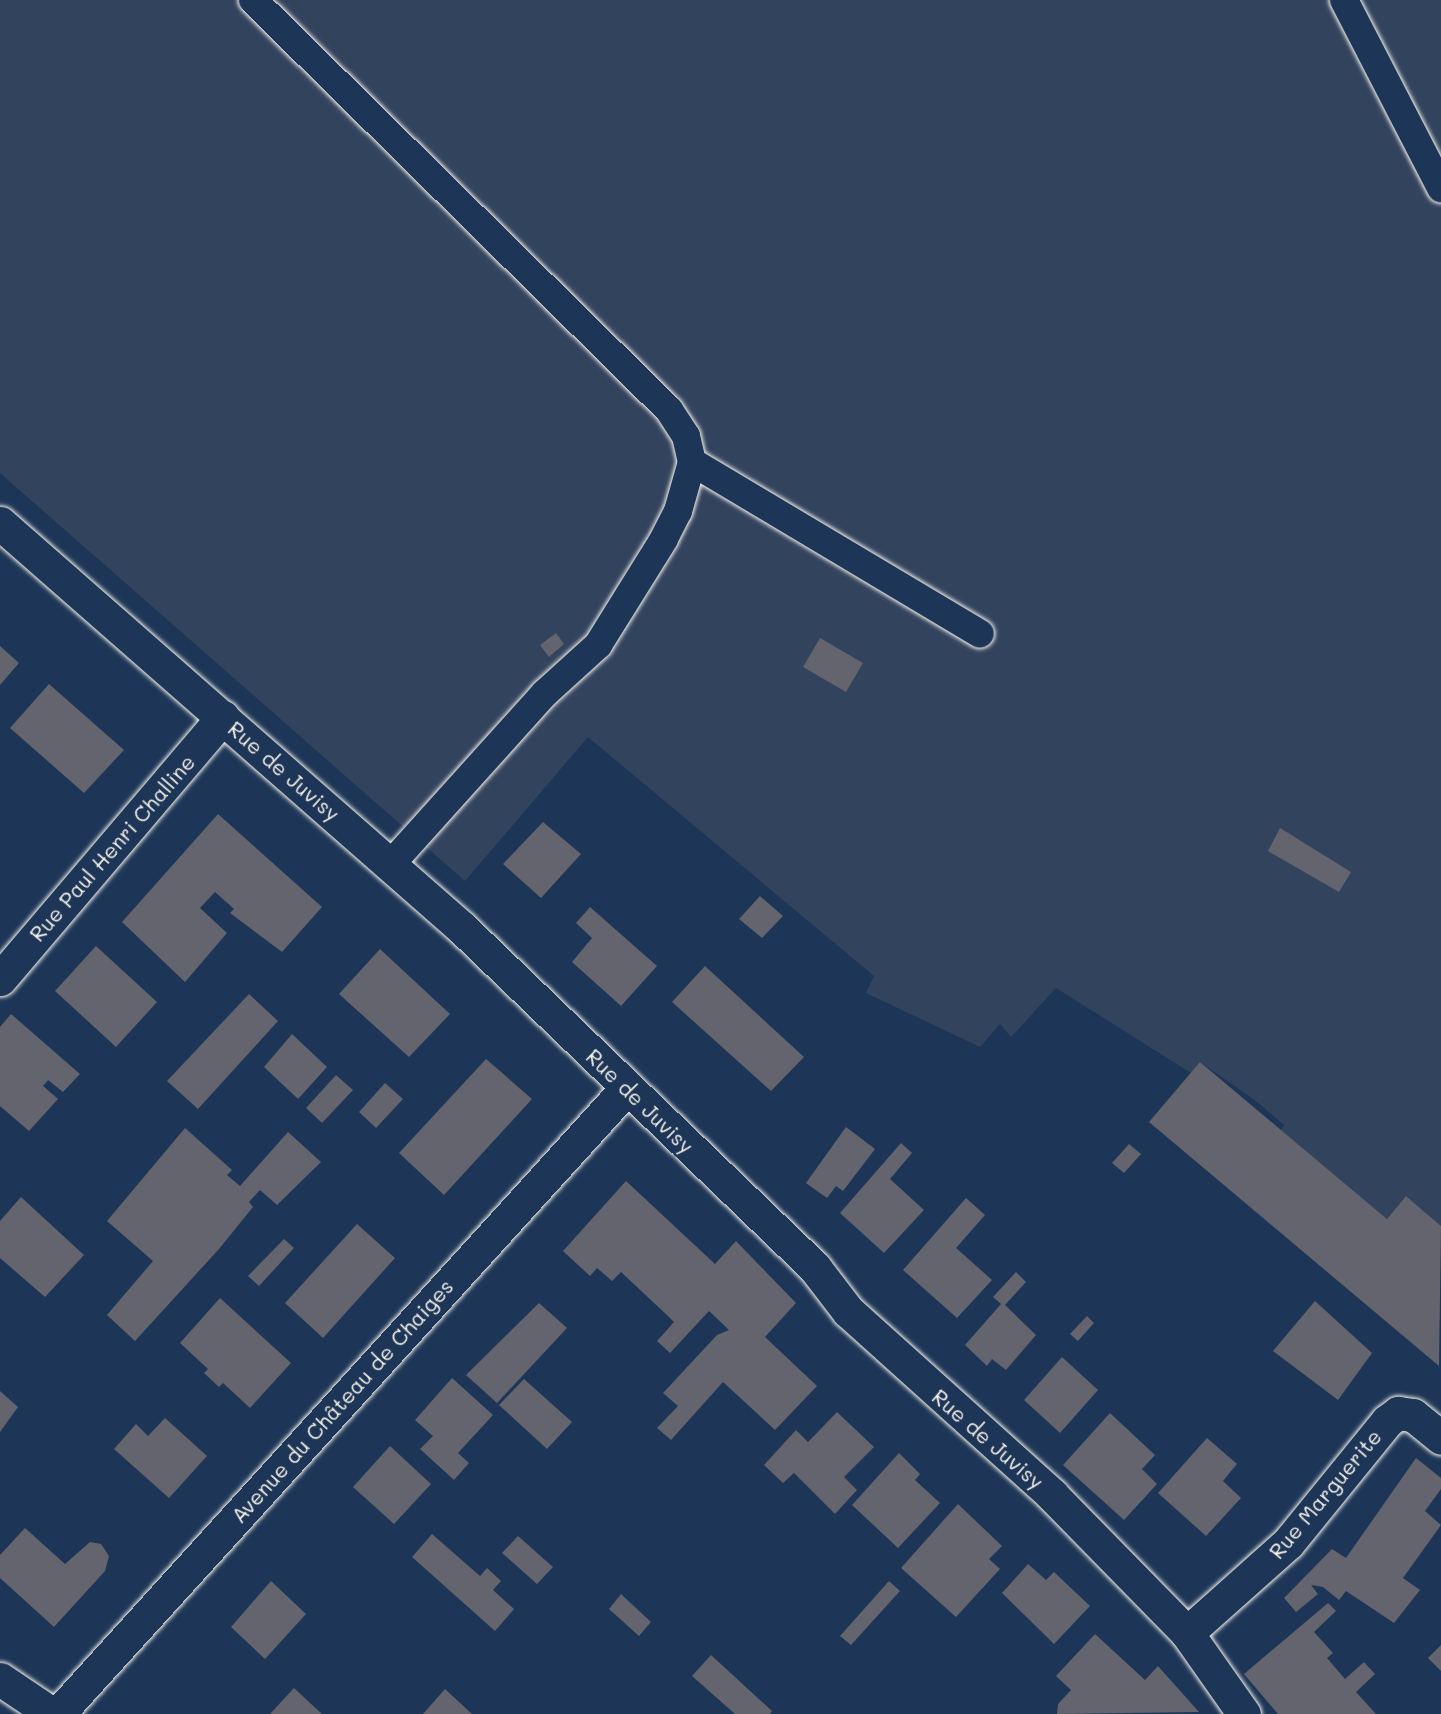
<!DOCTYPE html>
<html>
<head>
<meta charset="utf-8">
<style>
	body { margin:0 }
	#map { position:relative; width:1441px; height:1714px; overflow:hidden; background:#1d3557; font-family:Mali,sans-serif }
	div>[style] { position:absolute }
	.built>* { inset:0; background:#32435e }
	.building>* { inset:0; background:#63646d }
	.roads { filter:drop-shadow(0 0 2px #f4f1e8) drop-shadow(0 0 2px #f4f1e8) }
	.lane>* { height:28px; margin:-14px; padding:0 14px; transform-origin:14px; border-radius:14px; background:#1d3557 }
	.street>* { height:33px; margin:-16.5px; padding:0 16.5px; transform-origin:16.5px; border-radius:16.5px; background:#1d3557 }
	span { translate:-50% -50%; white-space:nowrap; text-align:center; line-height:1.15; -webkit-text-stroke:5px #1d3557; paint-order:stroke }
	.street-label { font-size:21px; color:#f4f1e8 }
</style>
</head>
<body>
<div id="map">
	<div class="built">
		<i style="clip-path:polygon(0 0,1441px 0,1441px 1226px,1406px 1196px,1387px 1219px,1281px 1130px,1284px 1125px,1256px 1101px,1200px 1062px,1191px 1073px,1056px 988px,1011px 1037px,1000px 1024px,980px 1047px,866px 993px,874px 976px,588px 737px,465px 881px,0 473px)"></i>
	</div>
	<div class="building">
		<i style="clip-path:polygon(556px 633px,564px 644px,549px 657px,540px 645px)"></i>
		<i style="clip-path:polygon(820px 638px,863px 663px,846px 692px,803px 667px)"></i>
		<i style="clip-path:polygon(0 646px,19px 663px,0 685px)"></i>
		<i style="clip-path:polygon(49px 684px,124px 750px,84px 793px,10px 728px)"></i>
		<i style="clip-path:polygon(218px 814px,322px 907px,282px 952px,230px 913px,234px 909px,215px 892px,200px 908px,227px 933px,185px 982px,122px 922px)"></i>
		<i style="clip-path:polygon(543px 822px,581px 854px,541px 898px,503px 864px)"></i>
		<i style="clip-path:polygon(1280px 828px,1351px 872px,1339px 892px,1268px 851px)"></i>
		<i style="clip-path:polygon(760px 896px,783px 916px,762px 938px,739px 919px)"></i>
		<i style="clip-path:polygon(590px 907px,657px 966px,621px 1006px,572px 962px,592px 938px,576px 923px)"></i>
		<i style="clip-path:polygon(96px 946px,157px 1002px,116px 1047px,55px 991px)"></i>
		<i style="clip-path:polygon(380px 949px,450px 1014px,409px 1057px,339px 994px)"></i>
		<i style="clip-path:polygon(705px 966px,804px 1057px,771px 1091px,672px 1002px)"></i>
		<i style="clip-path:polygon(249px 994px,278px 1021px,198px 1109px,167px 1081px)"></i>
		<i style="clip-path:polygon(11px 1014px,80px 1074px,63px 1092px,48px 1080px,43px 1086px,58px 1099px,29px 1131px,0 1106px,0 1027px)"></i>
		<i style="clip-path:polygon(292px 1034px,327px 1067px,298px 1099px,264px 1067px)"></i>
		<i style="clip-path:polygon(486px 1059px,532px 1099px,444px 1195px,399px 1153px)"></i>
		<i style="clip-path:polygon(1200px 1062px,1387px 1219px,1406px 1196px,1441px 1226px,1439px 1366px,1149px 1122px)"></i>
		<i style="clip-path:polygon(336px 1075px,353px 1090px,322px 1123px,306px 1108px)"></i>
		<i style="clip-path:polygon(385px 1083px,403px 1099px,376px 1128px,359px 1112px)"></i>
		<i style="clip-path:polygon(846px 1127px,875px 1149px,843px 1191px,836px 1186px,827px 1198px,806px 1183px)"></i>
		<i style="clip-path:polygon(185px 1128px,232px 1170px,227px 1175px,240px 1186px,288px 1132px,321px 1162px,277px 1205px,260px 1190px,249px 1202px,253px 1207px,219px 1249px,135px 1341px,107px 1315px,153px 1261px,107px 1221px)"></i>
		<i style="clip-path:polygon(901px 1143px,912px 1153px,890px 1179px,924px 1210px,884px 1253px,840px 1213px)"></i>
		<i style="clip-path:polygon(1129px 1144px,1141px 1154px,1124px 1173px,1112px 1163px)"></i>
		<i style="clip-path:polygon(626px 1181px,715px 1264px,736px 1241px,796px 1303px,765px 1337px,817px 1386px,775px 1430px,723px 1382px,671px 1440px,657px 1428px,678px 1406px,663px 1393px,717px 1335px,729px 1330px,709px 1311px,670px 1353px,657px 1341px,674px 1322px,668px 1316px,621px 1272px,612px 1281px,597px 1268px,590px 1276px,563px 1251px)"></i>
		<i style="clip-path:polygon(21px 1197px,84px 1255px,45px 1297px,0 1258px,0 1221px)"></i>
		<i style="clip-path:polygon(966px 1198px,985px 1215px,956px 1248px,992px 1280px,957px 1318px,903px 1270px)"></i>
		<i style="clip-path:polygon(357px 1224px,395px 1258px,323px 1338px,285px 1303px)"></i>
		<i style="clip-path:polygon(284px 1239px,294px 1248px,259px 1286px,248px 1276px)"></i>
		<i style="clip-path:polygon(1016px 1272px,1026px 1282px,1005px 1305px,1036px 1335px,1006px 1370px,992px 1359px,987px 1366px,965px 1345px,1001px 1304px,993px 1297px)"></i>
		<i style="clip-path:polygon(220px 1298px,291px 1363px,250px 1408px,223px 1383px,219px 1387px,204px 1373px,208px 1369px,180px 1343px)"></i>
		<i style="clip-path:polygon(1315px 1301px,1372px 1353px,1338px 1400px,1273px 1351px)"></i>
		<i style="clip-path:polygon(539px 1303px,567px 1328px,497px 1403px,466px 1375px)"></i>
		<i style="clip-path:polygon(1087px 1316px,1094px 1323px,1078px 1341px,1070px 1334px)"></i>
		<i style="clip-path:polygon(1062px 1357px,1098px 1390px,1060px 1433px,1024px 1400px)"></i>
		<i style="clip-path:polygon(452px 1378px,493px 1415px,458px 1453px,469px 1463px,454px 1480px,420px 1449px,433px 1436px,415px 1420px)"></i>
		<i style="clip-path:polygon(524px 1379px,572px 1422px,547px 1449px,499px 1405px)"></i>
		<i style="clip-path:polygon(0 1391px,18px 1407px,0 1432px)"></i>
		<i style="clip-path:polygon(837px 1412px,874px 1447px,844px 1477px,857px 1490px,835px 1514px,794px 1473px,783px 1483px,764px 1465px,796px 1430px,808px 1442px)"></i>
		<i style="clip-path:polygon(1110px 1413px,1155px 1455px,1142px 1469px,1157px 1484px,1124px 1520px,1063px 1465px)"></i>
		<i style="clip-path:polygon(165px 1418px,207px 1456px,169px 1498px,114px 1449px,136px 1424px,148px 1436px)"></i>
		<i style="clip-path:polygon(1207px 1438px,1237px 1464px,1223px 1481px,1241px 1498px,1206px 1536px,1158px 1493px)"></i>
		<i style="clip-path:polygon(390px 1446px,431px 1484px,394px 1524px,353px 1487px)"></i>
		<i style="clip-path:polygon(899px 1453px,920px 1474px,915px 1480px,940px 1503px,898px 1548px,852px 1505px)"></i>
		<i style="clip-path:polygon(1416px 1458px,1441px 1478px,1441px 1489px,1425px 1511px,1441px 1525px,1403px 1578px,1420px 1590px,1394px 1623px,1346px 1591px,1339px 1600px,1323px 1587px,1311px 1585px,1318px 1594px,1296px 1612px,1284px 1598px,1332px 1549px,1346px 1558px)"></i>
		<i style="clip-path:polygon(958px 1504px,1002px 1546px,989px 1559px,1000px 1569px,956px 1617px,901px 1568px)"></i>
		<i style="clip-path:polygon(25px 1528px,65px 1564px,90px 1542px,101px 1544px,109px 1556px,105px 1571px,54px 1627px,0 1578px,0 1555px)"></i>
		<i style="clip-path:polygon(432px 1534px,480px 1576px,487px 1568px,501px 1581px,493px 1590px,514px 1609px,495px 1631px,412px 1557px)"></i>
		<i style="clip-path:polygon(518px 1536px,553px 1567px,537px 1584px,502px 1553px)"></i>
		<i style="clip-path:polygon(1028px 1564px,1046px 1580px,1054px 1572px,1090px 1606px,1054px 1644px,1002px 1593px)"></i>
		<i style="clip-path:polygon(271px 1581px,306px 1614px,265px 1659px,231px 1627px)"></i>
		<i style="clip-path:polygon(889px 1581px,900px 1591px,851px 1645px,840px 1636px)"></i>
		<i style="clip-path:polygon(621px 1594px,651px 1622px,639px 1636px,609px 1609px)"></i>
		<i style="clip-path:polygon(1328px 1603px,1336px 1611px,1314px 1632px,1333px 1653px,1327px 1658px,1345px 1679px,1364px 1662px,1375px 1674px,1356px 1692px,1376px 1714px,1278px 1714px,1244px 1674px)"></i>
		<i style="clip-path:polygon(1095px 1634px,1145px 1680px,1158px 1666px,1199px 1712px,1057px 1714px,1058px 1704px,1071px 1690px,1056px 1676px)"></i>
		<i style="clip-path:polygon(1441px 1645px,1441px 1671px,1428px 1658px)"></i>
		<i style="clip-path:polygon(711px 1655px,772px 1711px,770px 1714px,735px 1714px,692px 1676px)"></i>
		<i style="clip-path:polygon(294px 1688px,322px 1714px,270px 1714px)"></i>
		<i style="clip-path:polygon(445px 1689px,472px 1714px,423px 1714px)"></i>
	</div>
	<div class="roads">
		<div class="lane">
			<i style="left:253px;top:0;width:584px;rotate:44.58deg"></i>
			<i style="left:669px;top:410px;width:31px;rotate:57deg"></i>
			<i style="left:686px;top:436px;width:27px;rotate:77deg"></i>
			<i style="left:692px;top:462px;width:51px;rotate:105.9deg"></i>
			<i style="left:678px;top:511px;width:31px;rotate:117deg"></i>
			<i style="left:664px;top:539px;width:125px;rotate:121.9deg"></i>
			<i style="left:598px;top:645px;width:72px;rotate:137.8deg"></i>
			<i style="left:545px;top:693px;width:232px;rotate:132deg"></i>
			<i style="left:1344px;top:0;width:212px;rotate:62.7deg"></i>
			<i style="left:692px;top:462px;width:335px;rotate:30.8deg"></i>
		</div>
		<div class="street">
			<i style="left:0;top:523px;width:614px;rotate:41.24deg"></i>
			<i style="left:462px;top:928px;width:490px;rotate:43.9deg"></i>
			<i style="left:815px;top:1268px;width:54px;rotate:52.5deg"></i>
			<i style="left:848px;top:1311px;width:275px;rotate:42deg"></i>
			<i style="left:1052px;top:1495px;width:193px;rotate:45.6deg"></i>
			<i style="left:1187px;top:1633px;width:99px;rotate:54.9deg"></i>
			<i style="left:0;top:979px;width:344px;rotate:-49.6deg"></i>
			<i style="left:1187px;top:1633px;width:135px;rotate:-41.7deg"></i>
			<i style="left:1288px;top:1543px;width:157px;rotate:-50.9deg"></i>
			<i style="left:1387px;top:1421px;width:14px;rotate:-36deg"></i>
			<i style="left:1398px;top:1413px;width:15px;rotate:8deg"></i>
			<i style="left:1413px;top:1415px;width:36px;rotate:39deg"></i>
			<i style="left:0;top:1679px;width:63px;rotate:33.9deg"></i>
			<i style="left:58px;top:1714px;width:845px;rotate:-47.74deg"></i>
		</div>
	</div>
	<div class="street-label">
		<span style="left:284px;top:771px;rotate:41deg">Rue de Juvisy</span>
		<span style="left:112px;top:848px;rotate:-49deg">Rue Paul Henri Challine</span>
		<span style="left:640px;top:1101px;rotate:44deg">Rue de Juvisy</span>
		<span style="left:342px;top:1401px;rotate:-48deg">Avenue du Château de Chaiges</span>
		<span style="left:988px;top:1439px;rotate:41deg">Rue de Juvisy</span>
		<span style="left:1325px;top:1494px;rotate:-50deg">Rue Marguerite</span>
	</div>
</div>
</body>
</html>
